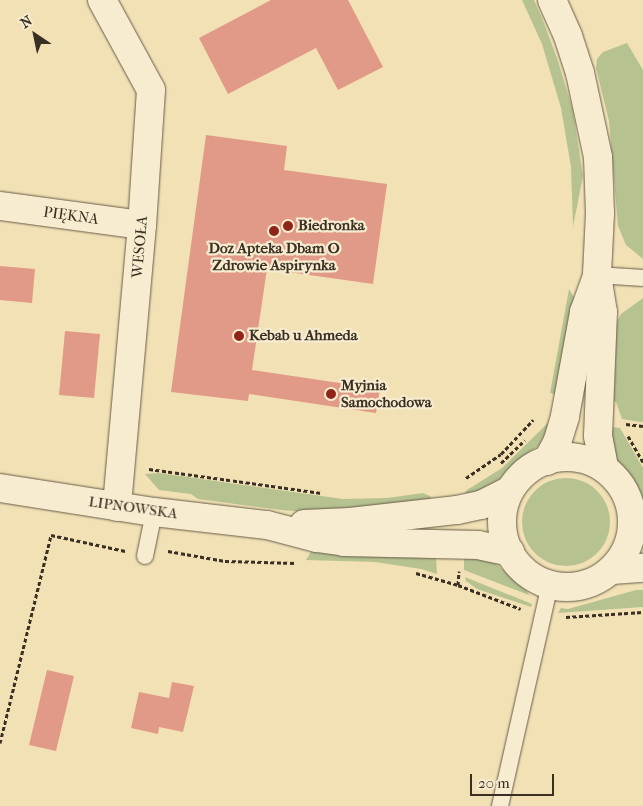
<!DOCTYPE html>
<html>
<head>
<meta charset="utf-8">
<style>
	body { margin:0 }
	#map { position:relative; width:643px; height:806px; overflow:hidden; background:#f2e1b5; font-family:"IM FELL French Canon",serif }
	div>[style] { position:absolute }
	.green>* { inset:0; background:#b6c391 }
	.round { border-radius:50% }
	.building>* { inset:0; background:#e19a87 }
	.path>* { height:3px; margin-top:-1.5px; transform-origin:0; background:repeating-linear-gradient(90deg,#3a2f23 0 4px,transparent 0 6.5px) }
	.roads { filter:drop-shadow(0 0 1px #685c48) drop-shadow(0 0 1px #685c48) }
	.service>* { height:16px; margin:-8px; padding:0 8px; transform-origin:8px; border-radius:8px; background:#f7eccf }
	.minor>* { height:28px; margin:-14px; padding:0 14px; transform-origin:14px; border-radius:14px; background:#f7eccf }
	.secondary>* { height:28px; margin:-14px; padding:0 14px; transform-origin:14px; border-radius:14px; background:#f7eccf }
	.secondary>.ring { margin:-14px; padding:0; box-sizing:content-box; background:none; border:28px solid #f7eccf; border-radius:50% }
	.dots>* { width:14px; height:14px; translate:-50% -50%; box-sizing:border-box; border:2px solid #f7eccf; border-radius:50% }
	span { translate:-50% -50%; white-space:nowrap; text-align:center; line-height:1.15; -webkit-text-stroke:4.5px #f7eccf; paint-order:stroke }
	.street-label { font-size:15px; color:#3a2f23 }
	.poi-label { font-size:15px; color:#3a2f23; font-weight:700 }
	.left { translate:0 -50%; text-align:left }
	.north { position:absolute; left:10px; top:10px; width:50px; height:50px; -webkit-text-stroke:4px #f7eccf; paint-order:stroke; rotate:326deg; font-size:14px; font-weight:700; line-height:20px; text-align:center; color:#3a2f23 }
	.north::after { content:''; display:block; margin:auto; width:18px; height:22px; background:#3a2f23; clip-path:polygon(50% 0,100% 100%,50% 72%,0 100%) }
	.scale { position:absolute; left:470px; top:774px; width:84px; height:22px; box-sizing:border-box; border:2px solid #3a2f23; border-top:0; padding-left:6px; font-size:15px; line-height:18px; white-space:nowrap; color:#3a2f23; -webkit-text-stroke:4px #f7eccf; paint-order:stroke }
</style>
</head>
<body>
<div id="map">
	<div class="green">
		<i style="clip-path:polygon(522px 0,534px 0,542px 18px,558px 61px,573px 111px,583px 176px,573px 227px,571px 167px,561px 108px,542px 44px)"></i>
		<i style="clip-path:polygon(627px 43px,643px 70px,643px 259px,626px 245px,618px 226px,609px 121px,596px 68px,597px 59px,603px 52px)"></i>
		<i style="clip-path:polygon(569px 289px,575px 299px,558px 395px,550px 393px)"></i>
		<i style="clip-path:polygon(643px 298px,643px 422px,641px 422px,622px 419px,616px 402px,608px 400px,614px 328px,621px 314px)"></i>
		<i style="clip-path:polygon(553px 418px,539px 445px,512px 465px,493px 486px,462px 498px,467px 490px,502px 468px)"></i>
		<i style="clip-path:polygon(606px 426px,620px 428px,643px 468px,643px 504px,630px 478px,614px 459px)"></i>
		<i style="clip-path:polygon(159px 473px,343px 499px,387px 498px,423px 493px,430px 496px,433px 502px,305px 512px,281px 510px,198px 499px,191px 494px,159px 490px,145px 474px)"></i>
		<i class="round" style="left:522px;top:478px;width:88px;height:88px"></i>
		<i style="clip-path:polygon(312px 550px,436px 556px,437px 574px,421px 569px,375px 562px,306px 560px)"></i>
		<i style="clip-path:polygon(464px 555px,494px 562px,526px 590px,529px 595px,464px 570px)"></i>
		<i style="clip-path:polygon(465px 577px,532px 604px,531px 607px,477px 589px,466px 581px)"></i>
		<i style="clip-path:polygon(636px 590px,643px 590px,643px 607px,558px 613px,561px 608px,568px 609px)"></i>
	</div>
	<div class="building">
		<i style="clip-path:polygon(271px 0,348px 0,383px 67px,338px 90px,316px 48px,228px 94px,199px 38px)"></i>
		<i style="clip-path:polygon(206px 135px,287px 146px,284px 170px,387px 184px,373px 284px,267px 269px,252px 370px,380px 389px,376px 413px,249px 394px,248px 401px,171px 392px)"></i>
		<i style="clip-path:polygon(0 266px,35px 269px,32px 303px,0 300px)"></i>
		<i style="clip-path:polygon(65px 331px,100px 334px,94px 398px,59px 395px)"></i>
		<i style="clip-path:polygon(47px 670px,74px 676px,56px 751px,29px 745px)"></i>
		<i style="clip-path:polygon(172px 682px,194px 686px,183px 732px,159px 727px,158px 734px,131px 728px,139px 692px,169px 698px)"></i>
	</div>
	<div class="path">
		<i style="left:626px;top:424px;width:17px;rotate:7deg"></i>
		<i style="left:628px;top:436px;width:30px;rotate:60deg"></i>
		<i style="left:501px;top:463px;width:33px;rotate:-44deg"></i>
		<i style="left:149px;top:469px;width:174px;rotate:7.9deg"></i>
		<i style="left:466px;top:478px;width:42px;rotate:-34.4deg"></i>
		<i style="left:501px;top:454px;width:47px;rotate:-46.7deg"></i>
		<i style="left:168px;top:551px;width:58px;rotate:10deg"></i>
		<i style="left:225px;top:561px;width:70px;rotate:1.6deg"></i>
		<i style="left:416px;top:573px;width:44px;rotate:15.9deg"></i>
		<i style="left:458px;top:585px;width:67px;rotate:20.9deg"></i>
		<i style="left:458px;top:585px;width:14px;rotate:-86deg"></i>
		<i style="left:566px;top:617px;width:77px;rotate:-3.7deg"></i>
		<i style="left:0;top:743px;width:214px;rotate:-76.2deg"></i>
		<i style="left:51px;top:535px;width:76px;rotate:12.2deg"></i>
	</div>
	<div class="roads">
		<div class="service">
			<i style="left:597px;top:275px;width:46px;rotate:3.7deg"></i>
			<i style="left:145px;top:556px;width:45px;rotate:-78.4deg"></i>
			<i style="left:500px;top:806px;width:227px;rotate:-77.3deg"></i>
		</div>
		<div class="minor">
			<i style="left:102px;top:0;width:102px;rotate:61.4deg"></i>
			<i style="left:151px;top:90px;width:135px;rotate:93.8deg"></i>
			<i style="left:142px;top:225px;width:283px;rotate:95.1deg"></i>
			<i style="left:0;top:206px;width:143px;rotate:7.6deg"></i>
		</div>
		<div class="secondary">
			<i style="left:552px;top:0;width:39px;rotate:66deg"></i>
			<i style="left:568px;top:36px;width:39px;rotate:72deg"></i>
			<i style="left:580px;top:73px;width:86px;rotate:77.9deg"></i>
			<i style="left:598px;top:157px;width:56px;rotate:88deg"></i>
			<i style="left:600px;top:213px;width:62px;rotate:92.8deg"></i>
			<i style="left:597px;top:275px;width:37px;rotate:81deg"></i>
			<i style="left:603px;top:312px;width:124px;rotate:92.3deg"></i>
			<i style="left:598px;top:436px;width:33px;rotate:79deg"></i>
			<i class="ring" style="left:502px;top:457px;width:102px;height:102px"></i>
			<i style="left:547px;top:461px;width:21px;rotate:-61deg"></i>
			<i style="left:557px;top:443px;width:28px;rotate:-73deg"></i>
			<i style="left:565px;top:416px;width:106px;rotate:-79.6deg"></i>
			<i style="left:584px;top:312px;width:38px;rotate:-70deg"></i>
			<i style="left:0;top:488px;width:156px;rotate:8.9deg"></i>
			<i style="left:154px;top:512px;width:114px;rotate:6.6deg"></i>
			<i style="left:267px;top:525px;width:52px;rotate:14.6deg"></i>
			<i style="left:317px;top:538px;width:27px;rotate:8deg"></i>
			<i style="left:344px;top:542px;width:134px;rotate:1.3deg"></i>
			<i style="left:478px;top:545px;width:33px;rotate:12deg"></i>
			<i style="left:304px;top:524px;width:46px;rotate:-2.5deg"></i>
			<i style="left:350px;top:522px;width:108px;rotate:-6.4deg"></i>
			<i style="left:457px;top:510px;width:25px;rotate:-12deg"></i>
			<i style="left:481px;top:505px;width:31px;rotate:-27deg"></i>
			<i style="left:612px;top:570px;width:31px;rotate:-4deg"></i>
		</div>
	</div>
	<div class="dots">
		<i style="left:288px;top:226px;background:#8f2418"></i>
		<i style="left:274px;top:231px;background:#8f2418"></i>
		<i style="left:239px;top:336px;background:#8f2418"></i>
		<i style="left:331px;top:394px;background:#8f2418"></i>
	</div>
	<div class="street-label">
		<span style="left:71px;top:216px;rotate:8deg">PIĘKNA</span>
		<span style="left:140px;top:247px;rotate:-85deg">WESOŁA</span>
		<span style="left:133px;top:508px;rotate:8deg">LIPNOWSKA</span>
	</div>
	<div class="poi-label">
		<span class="left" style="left:298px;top:226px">Biedronka</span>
		<span style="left:274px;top:257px">Doz Apteka Dbam O<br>Zdrowie Aspirynka</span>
		<span class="left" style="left:249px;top:336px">Kebab u Ahmeda</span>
		<span class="left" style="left:341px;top:394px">Myjnia<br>Samochodowa</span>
	</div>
	<div class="north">N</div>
	<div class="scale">20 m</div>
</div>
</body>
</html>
